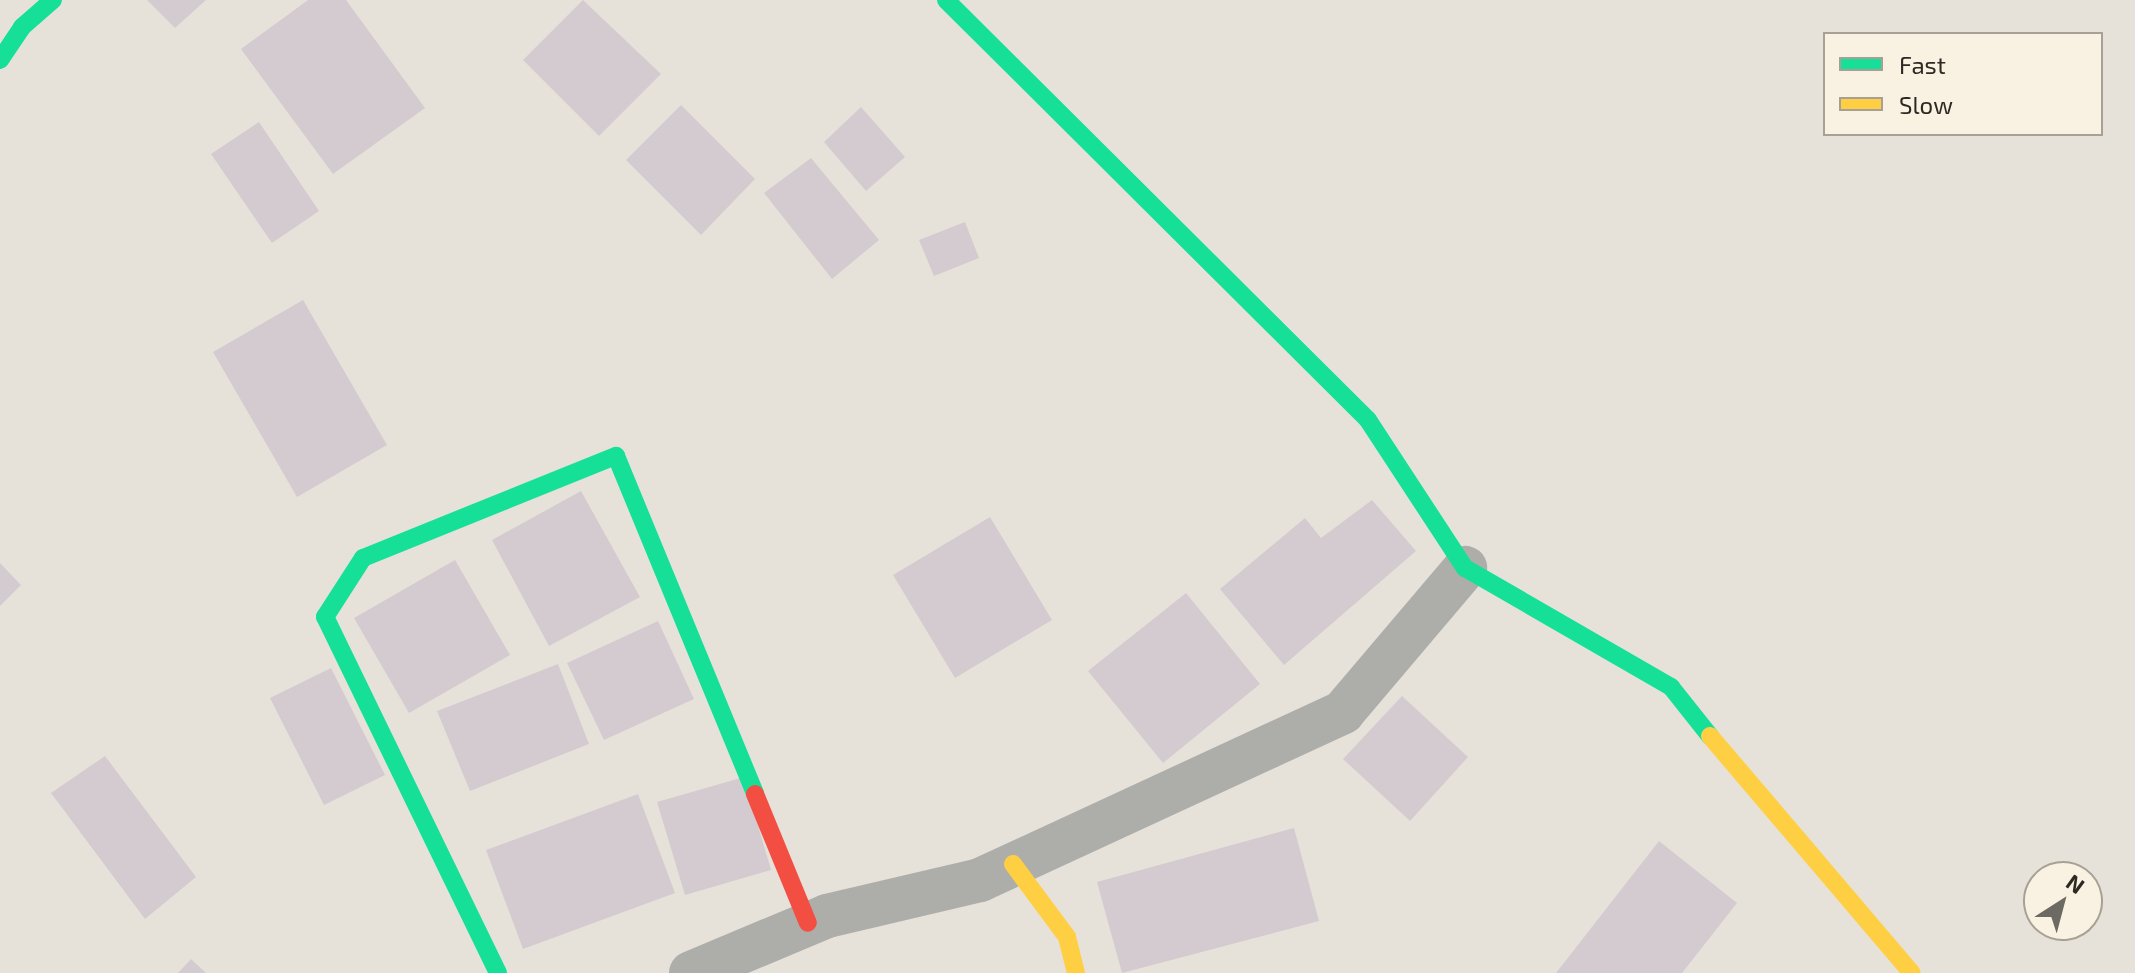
<!DOCTYPE html>
<html>
<head>
<meta charset="utf-8">
<style>
	body { margin:0 }
	#map { position:relative; width:2135px; height:973px; overflow:hidden; background:#e6e2da; font-family:"Exo 2",sans-serif }
	div>[style] { position:absolute }
	.building>* { inset:0; background:#d4cbd0 }
	.street>* { height:44px; margin:-22px; padding:0 22px; transform-origin:22px; border-radius:22px; background:#adadaa }
	.fast>* { height:18px; margin:-9px; padding:0 9px; transform-origin:9px; border-radius:9px; background:#16e098 }
	.slow>* { height:18px; margin:-9px; padding:0 9px; transform-origin:9px; border-radius:9px; background:#ffcf43 }
	.jam>* { height:18px; margin:-9px; padding:0 9px; transform-origin:9px; border-radius:9px; background:#f24e42 }
	span { translate:-50% -50%; white-space:nowrap; text-align:center; line-height:1.15; -webkit-text-stroke:7px #f9f1e1; paint-order:stroke }
	.legend { position:absolute; left:1823px; top:32px; width:280px; height:104px; box-sizing:border-box; background:#f9f1e1; border:2px solid #a7a195; margin:0; padding:10px 14px; list-style:none; font-size:24px; color:#2c2923 }
	.legend li { display:flex; align-items:center; gap:16px; height:40px }
	.legend b { width:40px; border:2px solid #a7a195 }
	.north { position:absolute; left:2023px; top:861px; width:80px; height:80px; box-sizing:border-box; background:#f9f1e1; border:2px solid #a7a195; border-radius:50%; rotate:36deg; font-size:22px; font-weight:700; line-height:32px; text-align:center; color:#2c2923 }
	.north::after { content:''; display:block; margin:auto; width:28px; height:36px; background:#6d6a63; clip-path:polygon(50% 0,100% 100%,50% 72%,0 100%) }
</style>
</head>
<body>
<div id="map">
	<div class="building">
		<i style="clip-path:polygon(147px 0,206px 0,175px 28px)"></i>
		<i style="clip-path:polygon(308px 0,346px 0,425px 108px,333px 174px,241px 49px)"></i>
		<i style="clip-path:polygon(583px 0,661px 74px,599px 136px,523px 60px)"></i>
		<i style="clip-path:polygon(681px 105px,755px 179px,701px 235px,626px 160px)"></i>
		<i style="clip-path:polygon(861px 107px,905px 157px,866px 191px,824px 142px)"></i>
		<i style="clip-path:polygon(259px 122px,319px 211px,272px 243px,211px 154px)"></i>
		<i style="clip-path:polygon(811px 158px,879px 240px,832px 279px,764px 193px)"></i>
		<i style="clip-path:polygon(965px 222px,979px 258px,934px 276px,919px 240px)"></i>
		<i style="clip-path:polygon(303px 300px,387px 445px,297px 497px,213px 352px)"></i>
		<i style="clip-path:polygon(581px 491px,640px 597px,549px 646px,492px 540px)"></i>
		<i style="clip-path:polygon(1372px 500px,1416px 551px,1284px 665px,1220px 589px,1305px 518px,1321px 538px)"></i>
		<i style="clip-path:polygon(990px 517px,1052px 620px,955px 678px,893px 575px)"></i>
		<i style="clip-path:polygon(455px 560px,510px 655px,409px 713px,354px 618px)"></i>
		<i style="clip-path:polygon(0 563px,21px 585px,0 606px)"></i>
		<i style="clip-path:polygon(1186px 593px,1260px 684px,1163px 763px,1088px 671px)"></i>
		<i style="clip-path:polygon(658px 621px,694px 699px,604px 740px,567px 663px)"></i>
		<i style="clip-path:polygon(558px 664px,589px 744px,470px 791px,437px 711px)"></i>
		<i style="clip-path:polygon(331px 668px,385px 775px,324px 805px,270px 698px)"></i>
		<i style="clip-path:polygon(1402px 696px,1468px 757px,1410px 821px,1343px 759px)"></i>
		<i style="clip-path:polygon(105px 756px,196px 877px,145px 919px,51px 793px)"></i>
		<i style="clip-path:polygon(744px 777px,771px 870px,685px 895px,657px 802px)"></i>
		<i style="clip-path:polygon(638px 794px,675px 893px,523px 949px,486px 850px)"></i>
		<i style="clip-path:polygon(1294px 828px,1319px 921px,1122px 973px,1097px 882px)"></i>
		<i style="clip-path:polygon(1659px 841px,1737px 903px,1682px 973px,1556px 973px)"></i>
		<i style="clip-path:polygon(191px 959px,206px 973px,178px 973px)"></i>
	</div>
	<div class="street">
		<i style="left:691px;top:973px;width:147px;rotate:-22.7deg"></i>
		<i style="left:827px;top:916px;width:157px;rotate:-13.2deg"></i>
		<i style="left:980px;top:880px;width:400px;rotate:-24.8deg"></i>
		<i style="left:1343px;top:712px;width:189px;rotate:-49.7deg"></i>
	</div>
	<div class="fast">
		<i style="left:946px;top:0;width:595px;rotate:44.86deg"></i>
		<i style="left:1368px;top:420px;width:177px;rotate:56.8deg"></i>
		<i style="left:1465px;top:568px;width:238px;rotate:30deg"></i>
		<i style="left:1671px;top:687px;width:63px;rotate:51.5deg"></i>
		<i style="left:0;top:60px;width:40px;rotate:-56deg"></i>
		<i style="left:22px;top:27px;width:41px;rotate:-41.1deg"></i>
		<i style="left:498px;top:973px;width:396px;rotate:-115.9deg"></i>
		<i style="left:325px;top:617px;width:70px;rotate:-57.2deg"></i>
		<i style="left:363px;top:558px;width:273px;rotate:-22deg"></i>
		<i style="left:616px;top:456px;width:365px;rotate:67.6deg"></i>
	</div>
	<div class="slow">
		<i style="left:1710px;top:736px;width:311px;rotate:49.6deg"></i>
		<i style="left:1013px;top:864px;width:91px;rotate:53.5deg"></i>
		<i style="left:1067px;top:937px;width:37px;rotate:76deg"></i>
	</div>
	<div class="jam">
		<i style="left:755px;top:794px;width:139px;rotate:67.7deg"></i>
	</div>
	<ul class="legend">
	<li><b style="height:10px;background:#16e098"></b>Fast</li>
	<li><b style="height:10px;background:#ffcf43"></b>Slow</li>
	</ul>
	<div class="north">N</div>
</div>
</body>
</html>
